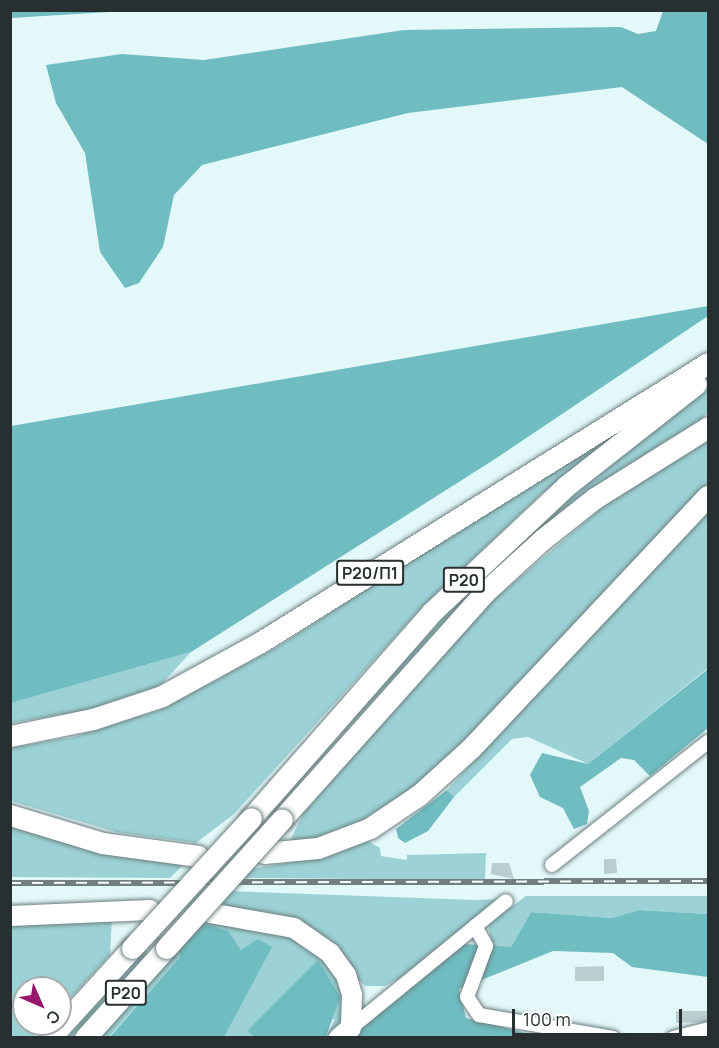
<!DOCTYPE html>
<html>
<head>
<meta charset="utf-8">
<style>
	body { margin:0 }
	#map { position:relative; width:719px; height:1048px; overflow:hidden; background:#e3f8f9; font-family:Manrope,sans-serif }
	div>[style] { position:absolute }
	.green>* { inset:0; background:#9cd2d6 }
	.forest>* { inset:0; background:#6fbcc1 }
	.building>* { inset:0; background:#bacecf }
	.roads { filter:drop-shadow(0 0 2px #6c7e7f) drop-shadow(0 0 2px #6c7e7f) }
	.street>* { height:14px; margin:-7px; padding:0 7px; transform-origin:7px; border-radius:7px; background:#fff }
	.secondary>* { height:20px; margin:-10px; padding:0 10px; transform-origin:10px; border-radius:10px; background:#fff }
	.primary>* { height:21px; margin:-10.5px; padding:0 10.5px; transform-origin:10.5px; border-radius:10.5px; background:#fff }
	.rail>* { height:6px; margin-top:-3px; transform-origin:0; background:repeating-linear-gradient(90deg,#fff 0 11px,#727f80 0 22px); box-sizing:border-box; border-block:2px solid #727f80 }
	.bridges { filter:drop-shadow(0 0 2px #6c7e7f) drop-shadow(0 0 2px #6c7e7f) }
	.primary-bridge>* { height:21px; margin:-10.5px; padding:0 10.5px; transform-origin:10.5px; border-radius:10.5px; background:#fff }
	span { translate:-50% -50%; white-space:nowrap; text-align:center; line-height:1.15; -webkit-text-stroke:6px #fff; paint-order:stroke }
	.shield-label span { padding:2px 4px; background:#fff; border:2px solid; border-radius:4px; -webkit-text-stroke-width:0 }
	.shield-label { font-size:16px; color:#272f30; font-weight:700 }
	.frame { position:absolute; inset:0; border:12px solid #272f30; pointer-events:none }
	.north { position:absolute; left:12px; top:976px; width:60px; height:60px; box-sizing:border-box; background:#fff; border:2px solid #a9acac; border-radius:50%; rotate:135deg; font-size:16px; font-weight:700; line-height:24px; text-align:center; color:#272f30 }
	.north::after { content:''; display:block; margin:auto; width:21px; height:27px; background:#97176e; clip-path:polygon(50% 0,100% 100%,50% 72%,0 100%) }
	.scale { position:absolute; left:512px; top:1009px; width:170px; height:27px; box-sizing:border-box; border:3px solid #272f30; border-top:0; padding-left:8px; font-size:18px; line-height:21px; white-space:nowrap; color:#272f30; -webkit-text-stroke:4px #fff; paint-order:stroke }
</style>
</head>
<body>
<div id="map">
	<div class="green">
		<i style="clip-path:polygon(708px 388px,708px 411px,700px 422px,566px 509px,507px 558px,263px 816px,448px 608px,562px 503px)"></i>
		<i style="clip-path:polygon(659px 400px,539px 496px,422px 607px,234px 814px,196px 843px,116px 832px,11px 801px,11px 748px,73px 737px,160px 710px,279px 646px)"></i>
		<i style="clip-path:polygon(708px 438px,708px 484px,466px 741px,415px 789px,365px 822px,318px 842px,288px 845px,303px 813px,490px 603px,611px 500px)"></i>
		<i style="clip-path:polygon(708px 512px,708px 668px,588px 764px,528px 737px,512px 739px,454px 797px,447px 790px)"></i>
		<i style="clip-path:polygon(191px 652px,159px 687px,88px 710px,11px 723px,11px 703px)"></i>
		<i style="clip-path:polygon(10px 824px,185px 863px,170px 878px,11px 877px)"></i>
		<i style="clip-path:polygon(368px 841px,380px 848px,381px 856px,407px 860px,407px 855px,486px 853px,485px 880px,241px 878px,249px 869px,321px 857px)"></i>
		<i style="clip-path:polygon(230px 891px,475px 900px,500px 899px,406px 975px,385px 986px,365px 986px,297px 921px,218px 904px)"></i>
		<i style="clip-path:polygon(526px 896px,708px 896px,708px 914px,639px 910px,612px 918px,531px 912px,511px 947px,493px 948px,488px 924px)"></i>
		<i style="clip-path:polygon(208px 915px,292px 935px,323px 956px,340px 977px,345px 997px,342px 1020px,326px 1037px,335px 1019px,247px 1030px,255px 1037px,224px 1037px,241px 950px,201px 923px)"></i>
		<i style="clip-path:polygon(112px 918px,110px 955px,60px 1009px,60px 988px,24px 988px,24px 1024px,46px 1024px,34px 1037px,11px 1038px,11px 925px)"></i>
		<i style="clip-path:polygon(178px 948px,180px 957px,109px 1037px,98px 1038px)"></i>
		<i style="clip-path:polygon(140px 953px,149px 953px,73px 1037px,64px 1038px)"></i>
	</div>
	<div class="forest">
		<i style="clip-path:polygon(11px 10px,125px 10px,125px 11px,11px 18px)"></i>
		<i style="clip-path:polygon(663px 11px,708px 11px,708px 144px,622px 87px,408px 113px,202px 165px,174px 195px,163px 247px,139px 283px,125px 288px,100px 252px,85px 153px,56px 103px,46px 65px,122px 54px,204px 60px,404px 30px,621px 27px,638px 34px,656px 31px)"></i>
		<i style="clip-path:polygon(708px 306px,708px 316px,495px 459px,191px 652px,11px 703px,11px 426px)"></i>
		<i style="clip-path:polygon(708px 669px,708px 728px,650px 776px,634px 760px,621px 758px,580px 787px,589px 811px,587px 824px,574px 829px,563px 808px,540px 797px,530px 775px,542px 753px,588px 764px)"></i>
		<i style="clip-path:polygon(447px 790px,454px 797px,428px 831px,405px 843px,398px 838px,396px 829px)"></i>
		<i style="clip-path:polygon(639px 910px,708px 914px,708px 977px,632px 967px,613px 953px,553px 951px,459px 989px,466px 1018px,541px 1037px,349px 1038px,465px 944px,511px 947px,531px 912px,612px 918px)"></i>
		<i style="clip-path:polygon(201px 923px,228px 931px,241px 950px,258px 939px,272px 947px,224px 1037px,109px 1038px,180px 957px,178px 948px)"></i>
		<i style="clip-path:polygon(318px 960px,340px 997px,326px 1037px,255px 1037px,247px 1031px)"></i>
	</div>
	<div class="building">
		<i style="clip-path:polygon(604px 859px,616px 859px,617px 873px,604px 874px)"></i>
		<i style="clip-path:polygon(492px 863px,509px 863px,514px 879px,491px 874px)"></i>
		<i style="clip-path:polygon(604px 966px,604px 981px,575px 981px,575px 967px)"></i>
		<i style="clip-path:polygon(676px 1011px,708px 1011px,708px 1022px,676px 1023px)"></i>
	</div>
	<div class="roads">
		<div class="street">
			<i style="left:552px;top:865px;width:199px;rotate:-38.3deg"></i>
			<i style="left:475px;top:926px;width:23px;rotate:61deg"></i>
			<i style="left:486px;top:946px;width:54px;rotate:110.4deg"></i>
			<i style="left:467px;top:997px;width:22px;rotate:56deg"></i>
			<i style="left:479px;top:1015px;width:136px;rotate:9.7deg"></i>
			<i style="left:351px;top:1028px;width:200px;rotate:-39.3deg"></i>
			<i style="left:673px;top:1038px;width:36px;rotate:-14deg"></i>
		</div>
		<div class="secondary">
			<i style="left:210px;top:913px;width:85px;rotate:10.1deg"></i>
			<i style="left:294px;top:928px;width:44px;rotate:34.8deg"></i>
			<i style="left:330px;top:953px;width:27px;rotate:54deg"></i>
			<i style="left:346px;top:975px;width:21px;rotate:73deg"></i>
			<i style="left:352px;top:995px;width:33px;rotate:92deg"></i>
			<i style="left:351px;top:1028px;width:16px;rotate:140deg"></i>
			<i style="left:10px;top:916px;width:140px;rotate:-2.5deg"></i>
		</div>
		<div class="primary">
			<i style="left:10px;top:736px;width:85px;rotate:-11.6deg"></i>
			<i style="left:93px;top:719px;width:73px;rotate:-18.4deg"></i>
			<i style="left:162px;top:696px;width:111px;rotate:-28.7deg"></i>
			<i style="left:259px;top:643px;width:529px;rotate:-31.95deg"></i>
			<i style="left:10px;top:815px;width:96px;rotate:16.9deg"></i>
			<i style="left:102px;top:843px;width:97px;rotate:7.7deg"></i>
			<i style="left:251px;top:818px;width:274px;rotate:-48.7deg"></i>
			<i style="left:432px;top:612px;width:184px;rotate:-43.2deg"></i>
			<i style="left:566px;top:486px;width:165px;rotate:-38.1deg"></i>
			<i style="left:282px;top:819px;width:306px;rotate:-48.2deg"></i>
			<i style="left:486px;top:591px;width:77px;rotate:-42.4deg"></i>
			<i style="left:543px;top:539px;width:66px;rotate:-38.3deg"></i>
			<i style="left:595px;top:498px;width:133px;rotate:-32.1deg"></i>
			<i style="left:264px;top:853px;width:54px;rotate:-5.3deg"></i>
			<i style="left:318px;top:848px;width:56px;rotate:-21deg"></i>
			<i style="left:370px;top:828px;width:59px;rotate:-34deg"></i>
			<i style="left:419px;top:795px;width:70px;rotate:-42.1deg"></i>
			<i style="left:471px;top:748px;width:346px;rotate:-46.8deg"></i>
			<i style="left:50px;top:1038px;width:122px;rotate:-47.7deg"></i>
			<i style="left:85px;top:1038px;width:121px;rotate:-48deg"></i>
		</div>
	</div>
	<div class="rail">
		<i style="left:10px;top:883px;width:698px;rotate:-0.16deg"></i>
	</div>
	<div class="bridges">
		<div class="primary-bridge">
			<i style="left:132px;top:948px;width:176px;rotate:-47.5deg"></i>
			<i style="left:166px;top:948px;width:173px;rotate:-48deg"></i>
		</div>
	</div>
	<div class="shield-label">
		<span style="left:370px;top:573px">Р20/П1</span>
		<span style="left:464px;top:580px">Р20</span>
		<span style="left:126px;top:993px">Р20</span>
	</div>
	<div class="frame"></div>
	<div class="north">С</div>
	<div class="scale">100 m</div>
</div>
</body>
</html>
